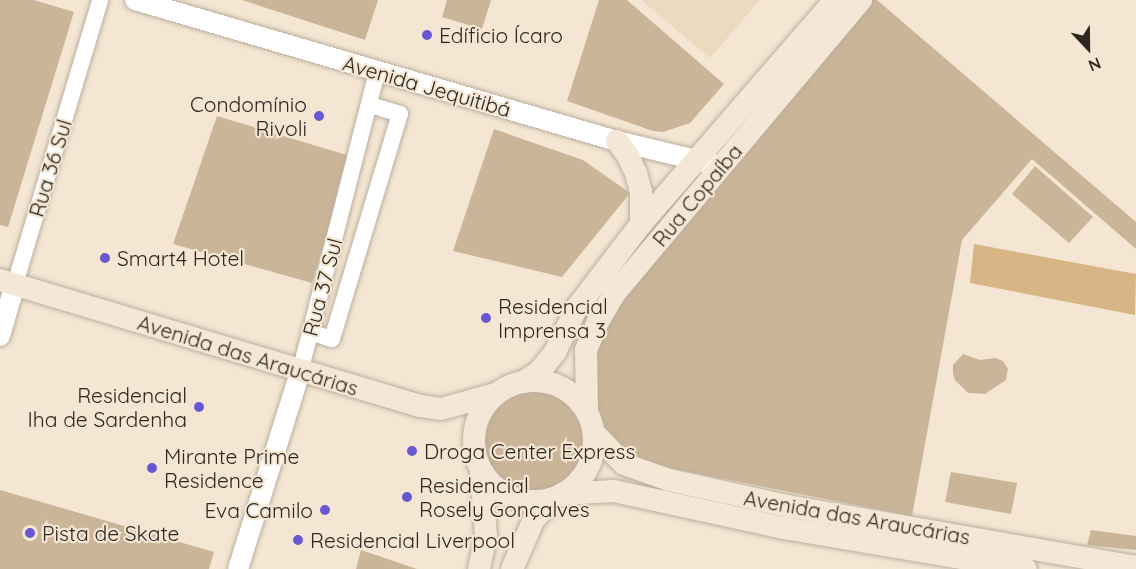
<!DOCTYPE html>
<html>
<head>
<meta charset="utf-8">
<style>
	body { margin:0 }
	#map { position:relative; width:1136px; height:569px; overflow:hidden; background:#f4e6d3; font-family:Quicksand,sans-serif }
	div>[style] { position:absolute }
	.built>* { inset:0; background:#ebd9c0 }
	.green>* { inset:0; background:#cab598 }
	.round { border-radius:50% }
	.water>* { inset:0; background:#d8b585 }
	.roads { filter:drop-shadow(0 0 2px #bcae9d) drop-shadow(0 0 2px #bcae9d) }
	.minor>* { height:16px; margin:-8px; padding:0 8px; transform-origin:8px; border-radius:8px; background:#fff }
	.tertiary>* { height:20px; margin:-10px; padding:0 10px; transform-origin:10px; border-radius:10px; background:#fff }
	.secondary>* { height:22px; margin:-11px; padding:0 11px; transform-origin:11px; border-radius:11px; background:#f4e7d6 }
	.secondary>.ring { margin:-11px; padding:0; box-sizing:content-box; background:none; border:22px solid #f4e7d6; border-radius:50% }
	.dots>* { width:16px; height:16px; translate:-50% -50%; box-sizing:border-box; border:3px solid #f4e6d3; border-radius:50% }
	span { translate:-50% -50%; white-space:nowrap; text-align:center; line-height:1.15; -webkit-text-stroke:4.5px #f4e6d3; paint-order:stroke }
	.poi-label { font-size:21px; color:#2c2720 }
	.left { translate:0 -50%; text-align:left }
	.right { translate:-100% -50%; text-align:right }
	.street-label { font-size:21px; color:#2c2720 }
	.north { position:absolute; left:1058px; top:18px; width:60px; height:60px; -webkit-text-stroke:4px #f4e6d3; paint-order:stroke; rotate:158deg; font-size:16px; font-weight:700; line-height:24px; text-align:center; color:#2c2720 }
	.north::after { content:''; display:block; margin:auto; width:21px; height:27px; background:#2c2720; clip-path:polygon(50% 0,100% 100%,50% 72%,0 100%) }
</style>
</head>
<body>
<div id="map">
	<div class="built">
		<i style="clip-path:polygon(641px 0,760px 0,710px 58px)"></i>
	</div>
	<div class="green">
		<i style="clip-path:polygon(0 0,34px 0,74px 12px,8px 227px,0 225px)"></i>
		<i style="clip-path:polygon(242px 0,378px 0,365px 40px)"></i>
		<i style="clip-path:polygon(447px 0,491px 0,482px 29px,442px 17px)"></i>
		<i style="clip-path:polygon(599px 0,627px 0,724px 84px,690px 123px,663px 132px,653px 131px,567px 101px)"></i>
		<i style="clip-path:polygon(872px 0,877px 0,1136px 222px,1136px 249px,1032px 159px,962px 240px,912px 516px,638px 462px,604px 430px,595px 403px,593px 368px,601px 333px,624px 291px)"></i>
		<i style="clip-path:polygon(217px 116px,350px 156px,312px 283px,173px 244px)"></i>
		<i style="clip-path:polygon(494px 129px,583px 160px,630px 193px,562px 277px,453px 251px)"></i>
		<i style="clip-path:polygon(1035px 166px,1093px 217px,1069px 243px,1012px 194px)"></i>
		<i style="clip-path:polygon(963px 354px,980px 360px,995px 358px,1003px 361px,1008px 369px,1006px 380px,985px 394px,968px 393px,955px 380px,953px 373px,953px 365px)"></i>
		<i class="round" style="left:478px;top:385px;width:110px;height:110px"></i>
		<i style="clip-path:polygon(951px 472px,1017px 483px,1011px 514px,945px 502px)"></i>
		<i style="clip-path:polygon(0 490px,214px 552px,209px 569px,0 569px)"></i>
		<i style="clip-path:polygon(1091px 530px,1136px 536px,1136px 550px,1087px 545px)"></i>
		<i style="clip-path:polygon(361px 550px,417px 569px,356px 569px)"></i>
	</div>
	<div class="water">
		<i style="clip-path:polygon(974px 244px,1136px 274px,1135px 315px,970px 283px)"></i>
	</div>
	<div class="roads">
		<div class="minor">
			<i style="left:15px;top:284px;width:296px;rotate:-73.3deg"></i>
			<i style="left:310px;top:332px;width:23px;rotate:18deg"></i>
			<i style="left:332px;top:339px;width:235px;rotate:-73.2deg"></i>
			<i style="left:400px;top:114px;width:31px;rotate:-163deg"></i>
			<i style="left:300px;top:372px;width:310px;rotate:-75.6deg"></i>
		</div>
		<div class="tertiary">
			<i style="left:135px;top:0;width:502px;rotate:16.31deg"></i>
			<i style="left:617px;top:141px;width:107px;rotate:13.5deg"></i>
			<i style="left:0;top:336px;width:54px;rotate:-73.9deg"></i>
			<i style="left:238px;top:569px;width:207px;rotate:-72.5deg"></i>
		</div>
		<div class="secondary">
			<i style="left:617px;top:141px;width:19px;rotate:54deg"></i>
			<i style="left:628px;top:156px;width:19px;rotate:65deg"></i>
			<i style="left:636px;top:173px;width:20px;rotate:75deg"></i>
			<i style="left:641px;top:192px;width:32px;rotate:90deg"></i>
			<i style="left:0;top:280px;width:438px;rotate:16.7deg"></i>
			<i style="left:420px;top:406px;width:21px;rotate:8deg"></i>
			<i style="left:441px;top:409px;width:57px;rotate:-15.3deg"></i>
			<i class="ring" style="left:474px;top:381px;width:98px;height:98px"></i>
			<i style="left:523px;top:382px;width:19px;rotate:-32deg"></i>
			<i style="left:539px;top:372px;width:26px;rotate:-51deg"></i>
			<i style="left:555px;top:352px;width:48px;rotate:-64deg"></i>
			<i style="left:576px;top:309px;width:107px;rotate:-52.6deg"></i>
			<i style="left:641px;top:224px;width:296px;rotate:-49.1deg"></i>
			<i style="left:587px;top:412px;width:62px;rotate:-90.9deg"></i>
			<i style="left:586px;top:350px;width:30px;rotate:-67deg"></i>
			<i style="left:598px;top:322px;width:34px;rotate:-60deg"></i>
			<i style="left:615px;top:293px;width:383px;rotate:-50deg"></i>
			<i style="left:594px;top:433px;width:43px;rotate:45.9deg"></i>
			<i style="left:624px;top:464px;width:48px;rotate:19.6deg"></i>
			<i style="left:669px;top:480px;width:121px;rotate:12.4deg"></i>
			<i style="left:787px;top:506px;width:354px;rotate:9.9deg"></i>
			<i style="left:562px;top:494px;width:52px;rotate:-3.3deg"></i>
			<i style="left:614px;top:491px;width:174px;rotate:12.3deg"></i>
			<i style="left:784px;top:528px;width:245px;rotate:9.6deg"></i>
			<i style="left:479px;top:569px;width:34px;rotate:-78deg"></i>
			<i style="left:486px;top:536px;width:65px;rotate:-94.4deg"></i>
			<i style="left:512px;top:569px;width:55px;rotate:-66.3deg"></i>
			<i style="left:534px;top:519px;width:29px;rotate:-46deg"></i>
		</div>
	</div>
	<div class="dots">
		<i style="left:427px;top:35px;background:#6757d0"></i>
		<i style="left:319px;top:116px;background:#6757d0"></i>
		<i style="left:105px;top:258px;background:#6757d0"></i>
		<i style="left:486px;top:318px;background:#6757d0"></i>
		<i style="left:199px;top:407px;background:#6757d0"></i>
		<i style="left:412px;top:451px;background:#6757d0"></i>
		<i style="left:152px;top:468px;background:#6757d0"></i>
		<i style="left:407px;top:497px;background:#6757d0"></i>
		<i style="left:325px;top:510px;background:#6757d0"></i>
		<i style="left:30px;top:533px;background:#6757d0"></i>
		<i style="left:298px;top:540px;background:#6757d0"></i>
	</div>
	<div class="poi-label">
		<span class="left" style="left:439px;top:35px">Edíficio Ícaro</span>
		<span class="right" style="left:307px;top:116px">Condomínio<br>Rivoli</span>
		<span class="left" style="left:117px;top:258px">Smart4 Hotel</span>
		<span class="left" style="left:498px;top:318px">Residencial<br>Imprensa 3</span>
		<span class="right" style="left:187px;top:407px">Residencial<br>Iha de Sardenha</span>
		<span class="left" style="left:424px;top:451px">Droga Center Express</span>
		<span class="left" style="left:164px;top:468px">Mirante Prime<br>Residence</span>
		<span class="left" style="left:419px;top:497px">Residencial<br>Rosely Gonçalves</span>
		<span class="right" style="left:313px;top:510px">Eva Camilo</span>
		<span class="left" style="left:42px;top:533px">Pista de Skate</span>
		<span class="left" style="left:310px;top:540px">Residencial Liverpool</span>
	</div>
	<div class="street-label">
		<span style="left:427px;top:86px;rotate:16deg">Avenida Jequitibá</span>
		<span style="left:50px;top:168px;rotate:-73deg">Rua 36 Sul</span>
		<span style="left:697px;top:195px;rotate:-50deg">Rua Copaíba</span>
		<span style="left:322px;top:287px;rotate:-75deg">Rua 37 Sul</span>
		<span style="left:248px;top:355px;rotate:17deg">Avenida das Araucárias</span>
		<span style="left:857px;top:517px;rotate:10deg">Avenida das Araucárias</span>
	</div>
	<div class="north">N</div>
</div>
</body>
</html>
